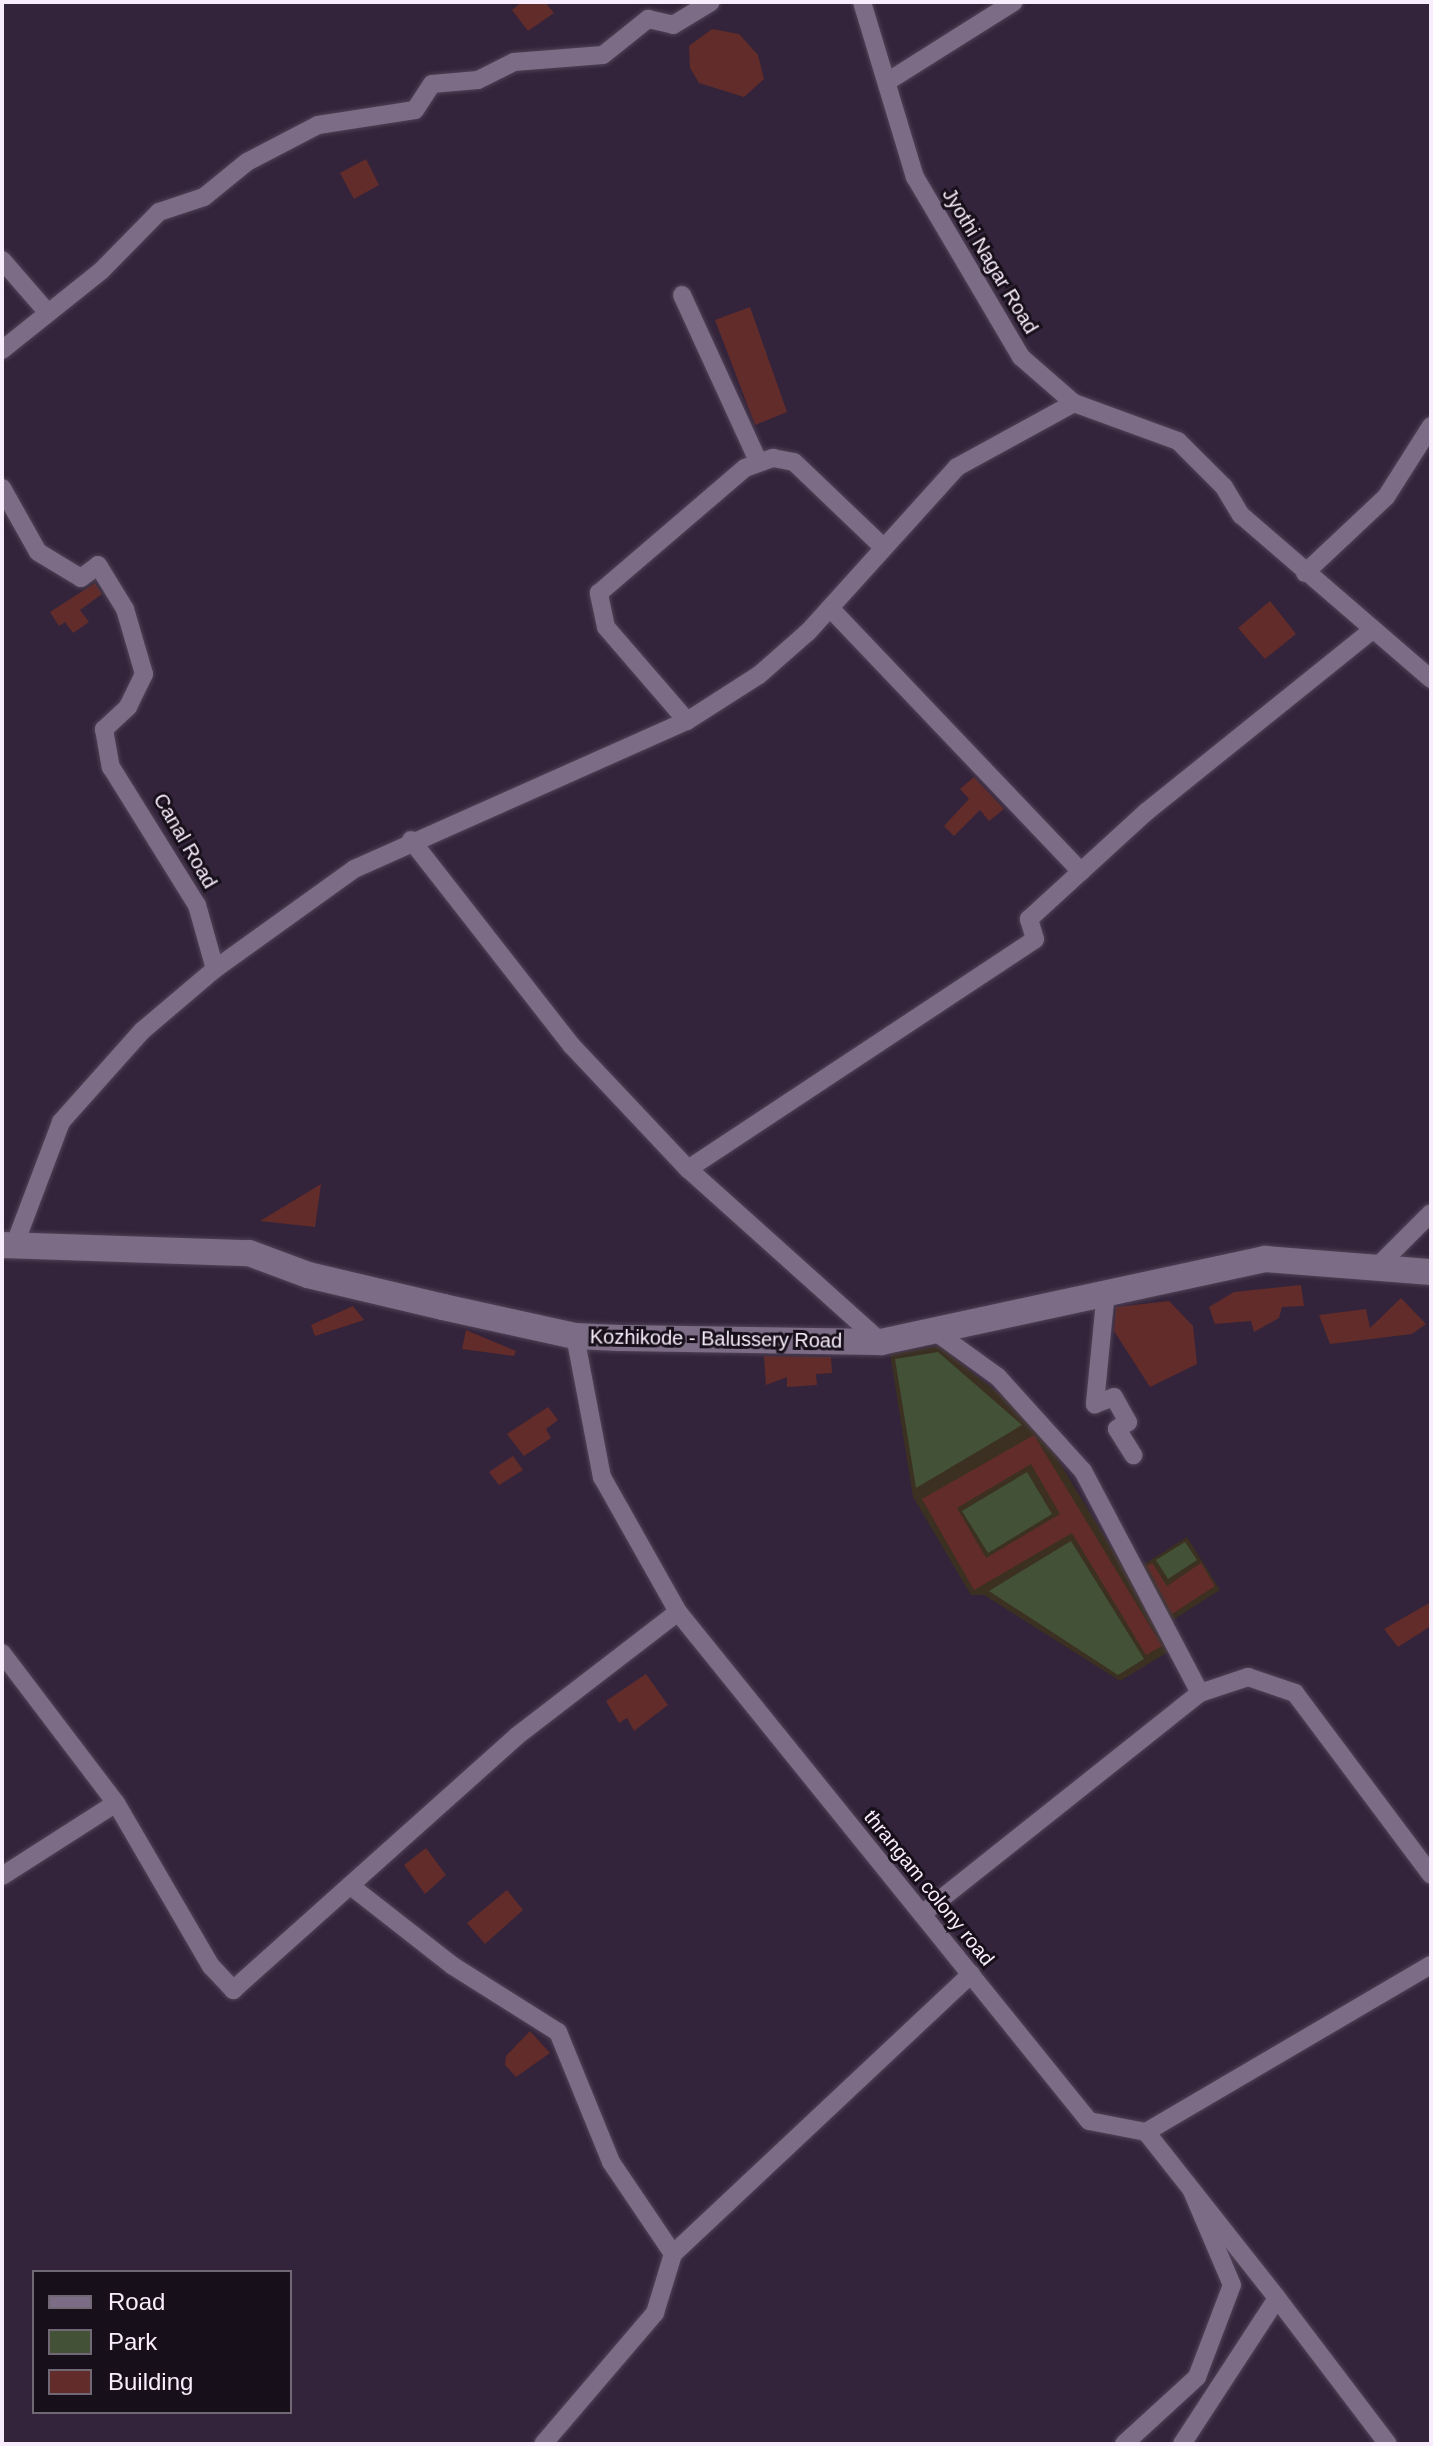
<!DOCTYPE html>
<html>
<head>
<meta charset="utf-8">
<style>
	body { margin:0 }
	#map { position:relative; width:1433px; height:2446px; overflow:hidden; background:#33243b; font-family:Arial,sans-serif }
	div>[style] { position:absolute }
	.education>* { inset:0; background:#3b3021 }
	.green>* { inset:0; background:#435236 }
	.building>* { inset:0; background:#622c2a }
	.roads { filter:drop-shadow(0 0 2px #504256) drop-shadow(0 0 2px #504256) }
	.minor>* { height:18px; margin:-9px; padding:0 9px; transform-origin:9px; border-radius:9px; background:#7d6c86 }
	.secondary>* { height:26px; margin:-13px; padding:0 13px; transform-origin:13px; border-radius:13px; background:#7d6c86 }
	span { translate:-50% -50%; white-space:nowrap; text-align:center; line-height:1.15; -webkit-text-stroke:6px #17101b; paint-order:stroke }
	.street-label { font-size:20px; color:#f7edfc }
	.frame { position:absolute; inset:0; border:4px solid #f7edfc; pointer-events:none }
	.legend { position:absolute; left:32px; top:2270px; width:260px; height:144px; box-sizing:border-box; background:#17101b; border:2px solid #716875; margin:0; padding:10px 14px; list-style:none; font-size:24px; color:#f7edfc }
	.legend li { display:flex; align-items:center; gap:16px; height:40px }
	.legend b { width:40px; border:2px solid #716875 }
</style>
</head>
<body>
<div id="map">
	<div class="education">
		<i style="clip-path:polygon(939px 1346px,1035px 1422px,1173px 1649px,1120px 1681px,984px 1595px,971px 1595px,913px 1497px,890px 1354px)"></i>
		<i style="clip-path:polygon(1187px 1537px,1220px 1590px,1168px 1623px,1135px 1570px)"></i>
	</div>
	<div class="green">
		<i style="clip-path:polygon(938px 1352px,1022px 1425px,916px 1488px,895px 1359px)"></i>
		<i style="clip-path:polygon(1027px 1472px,1052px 1514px,988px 1553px,962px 1511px)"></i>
		<i style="clip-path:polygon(1071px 1541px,1144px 1659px,1118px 1675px,989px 1591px)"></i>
		<i style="clip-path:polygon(1185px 1542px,1197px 1560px,1168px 1579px,1156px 1560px)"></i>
	</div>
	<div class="building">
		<i style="clip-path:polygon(522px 2px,545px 2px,554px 13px,528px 31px,512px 10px)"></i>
		<i style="clip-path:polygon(712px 29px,739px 34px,758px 55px,764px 79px,744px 97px,699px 83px,690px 68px,689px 46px)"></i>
		<i style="clip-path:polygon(366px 159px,379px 185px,354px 199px,340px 173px)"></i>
		<i style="clip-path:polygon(750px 307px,787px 412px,755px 425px,715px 320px)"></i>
		<i style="clip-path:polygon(95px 583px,102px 594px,80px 610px,89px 622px,73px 633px,65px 622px,59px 626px,50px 612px)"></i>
		<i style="clip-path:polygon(1270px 601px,1296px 634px,1265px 659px,1238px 628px)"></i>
		<i style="clip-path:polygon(974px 777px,1004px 809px,989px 821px,980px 810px,954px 836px,944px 826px,969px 799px,960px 789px)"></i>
		<i style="clip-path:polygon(321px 1184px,315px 1227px,260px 1221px)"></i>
		<i style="clip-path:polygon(1301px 1285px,1304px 1306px,1282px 1307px,1279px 1318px,1254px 1332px,1251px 1321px,1215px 1324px,1209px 1307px,1234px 1292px)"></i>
		<i style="clip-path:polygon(1401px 1298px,1426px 1324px,1412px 1334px,1330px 1344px,1319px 1315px,1366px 1309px,1370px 1328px)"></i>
		<i style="clip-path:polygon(1169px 1301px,1193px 1326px,1197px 1364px,1150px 1387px,1114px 1331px,1116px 1307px)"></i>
		<i style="clip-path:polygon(353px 1306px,364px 1320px,315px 1336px,311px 1325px)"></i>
		<i style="clip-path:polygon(466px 1330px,516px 1351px,514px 1356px,462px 1349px)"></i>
		<i style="clip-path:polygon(764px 1356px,831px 1357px,832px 1373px,816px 1374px,817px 1385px,787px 1387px,787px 1377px,766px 1385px)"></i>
		<i style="clip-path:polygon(548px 1407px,558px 1420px,546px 1429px,551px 1438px,524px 1456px,507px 1434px)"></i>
		<i style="clip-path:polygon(evenodd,1034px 1435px,1162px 1646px,1146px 1655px,1072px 1533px,974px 1590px,922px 1499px,1034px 1435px,1031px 1464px,1060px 1514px,986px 1558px,957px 1508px,1031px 1464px)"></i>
		<i style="clip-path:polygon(513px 1456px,523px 1470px,499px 1485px,489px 1472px)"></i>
		<i style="clip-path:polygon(1152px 1563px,1167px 1586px,1201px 1563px,1215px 1586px,1172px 1614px,1147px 1566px)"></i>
		<i style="clip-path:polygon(1431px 1602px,1431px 1626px,1398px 1647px,1384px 1629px)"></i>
		<i style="clip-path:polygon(646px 1674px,668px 1705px,634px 1731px,627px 1718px,619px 1723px,606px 1701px)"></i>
		<i style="clip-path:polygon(426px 1848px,446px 1875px,425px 1894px,404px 1865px)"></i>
		<i style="clip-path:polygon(507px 1890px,523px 1910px,485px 1944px,467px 1923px)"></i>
		<i style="clip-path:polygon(530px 2031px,550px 2053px,516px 2077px,505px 2065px,506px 2056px)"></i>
	</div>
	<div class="roads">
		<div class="minor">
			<i style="left:862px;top:2px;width:183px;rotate:73.2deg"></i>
			<i style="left:915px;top:177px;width:209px;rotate:59.5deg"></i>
			<i style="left:1021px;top:357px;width:70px;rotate:41deg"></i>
			<i style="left:1074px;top:403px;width:111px;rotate:20.1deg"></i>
			<i style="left:1178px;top:441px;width:65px;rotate:45deg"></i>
			<i style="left:1224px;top:487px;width:33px;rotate:59deg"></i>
			<i style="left:1241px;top:515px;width:251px;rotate:40.8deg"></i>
			<i style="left:890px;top:80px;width:146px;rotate:-32.2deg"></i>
			<i style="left:2px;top:260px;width:70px;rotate:49deg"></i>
			<i style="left:682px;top:295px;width:183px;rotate:65.4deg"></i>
			<i style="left:2px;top:350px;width:127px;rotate:-38.6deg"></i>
			<i style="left:101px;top:271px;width:83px;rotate:-45.5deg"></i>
			<i style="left:159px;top:212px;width:47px;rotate:-18.4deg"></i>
			<i style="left:204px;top:197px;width:55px;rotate:-39.1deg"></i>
			<i style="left:247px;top:162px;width:80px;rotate:-27.5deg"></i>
			<i style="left:318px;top:125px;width:98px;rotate:-8.8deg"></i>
			<i style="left:415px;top:110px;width:31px;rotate:-57deg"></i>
			<i style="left:432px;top:84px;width:46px;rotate:-5deg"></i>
			<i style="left:478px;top:80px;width:40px;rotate:-26.6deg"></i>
			<i style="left:514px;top:62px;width:89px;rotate:-4.5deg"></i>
			<i style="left:603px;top:55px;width:58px;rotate:-38.7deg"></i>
			<i style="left:648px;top:19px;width:26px;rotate:13deg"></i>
			<i style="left:673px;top:25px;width:44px;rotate:-31.2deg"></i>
			<i style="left:2px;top:488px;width:73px;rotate:60.6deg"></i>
			<i style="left:38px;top:552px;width:50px;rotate:31.2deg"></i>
			<i style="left:81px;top:578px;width:21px;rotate:-37deg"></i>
			<i style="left:98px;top:565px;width:52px;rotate:58.5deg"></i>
			<i style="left:125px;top:609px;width:68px;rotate:73.7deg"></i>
			<i style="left:144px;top:674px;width:37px;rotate:116deg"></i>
			<i style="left:128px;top:707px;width:33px;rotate:137deg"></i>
			<i style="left:104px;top:729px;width:39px;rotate:80deg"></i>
			<i style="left:111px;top:767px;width:163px;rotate:58.1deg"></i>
			<i style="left:197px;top:905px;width:66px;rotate:74.3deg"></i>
			<i style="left:215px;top:969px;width:96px;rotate:139.7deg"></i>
			<i style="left:142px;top:1031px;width:122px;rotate:131.7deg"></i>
			<i style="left:61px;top:1122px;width:130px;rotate:110.7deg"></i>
			<i style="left:1305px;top:573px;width:111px;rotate:-43.2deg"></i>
			<i style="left:1386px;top:497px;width:84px;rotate:-57.6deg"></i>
			<i style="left:830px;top:608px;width:364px;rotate:46.4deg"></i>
			<i style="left:687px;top:721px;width:124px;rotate:-130.8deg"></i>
			<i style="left:606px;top:627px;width:35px;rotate:-102deg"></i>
			<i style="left:599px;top:593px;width:192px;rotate:-40.6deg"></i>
			<i style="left:745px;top:468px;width:30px;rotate:-20deg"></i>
			<i style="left:773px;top:458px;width:21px;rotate:11deg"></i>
			<i style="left:794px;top:462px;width:120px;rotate:43.7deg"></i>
			<i style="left:411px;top:840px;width:261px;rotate:52deg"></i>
			<i style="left:572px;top:1046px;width:169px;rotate:46.7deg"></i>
			<i style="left:215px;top:969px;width:171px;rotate:-35.7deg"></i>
			<i style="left:354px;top:869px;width:364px;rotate:-24deg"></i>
			<i style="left:687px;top:721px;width:85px;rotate:-32.6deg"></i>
			<i style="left:759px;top:675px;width:65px;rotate:-41.3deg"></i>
			<i style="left:808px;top:632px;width:222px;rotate:-47.9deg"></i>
			<i style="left:957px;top:467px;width:133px;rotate:-28.7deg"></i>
			<i style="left:1380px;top:1264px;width:72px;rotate:-45deg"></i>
			<i style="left:1106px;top:1291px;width:114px;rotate:95.6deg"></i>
			<i style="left:1095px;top:1404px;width:20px;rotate:-20deg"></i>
			<i style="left:1114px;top:1397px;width:29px;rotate:61deg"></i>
			<i style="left:1128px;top:1422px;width:13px;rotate:148deg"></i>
			<i style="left:1117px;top:1429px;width:31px;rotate:58deg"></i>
			<i style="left:933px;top:1330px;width:80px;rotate:35.9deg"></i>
			<i style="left:998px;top:1377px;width:127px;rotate:47.9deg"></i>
			<i style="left:1083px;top:1471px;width:251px;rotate:62.2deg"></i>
			<i style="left:575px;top:1336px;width:144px;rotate:79.2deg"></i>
			<i style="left:602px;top:1477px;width:155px;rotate:60.6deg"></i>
			<i style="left:678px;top:1612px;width:654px;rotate:51.08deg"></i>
			<i style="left:1089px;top:2121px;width:58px;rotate:10.9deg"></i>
			<i style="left:1146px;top:2132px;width:330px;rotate:-30.4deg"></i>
			<i style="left:881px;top:1342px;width:259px;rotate:-138.1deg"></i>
			<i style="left:688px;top:1169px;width:416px;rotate:-33.5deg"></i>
			<i style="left:1035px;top:939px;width:21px;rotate:-107deg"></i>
			<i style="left:1029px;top:919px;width:159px;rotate:-42.4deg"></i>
			<i style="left:1146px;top:812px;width:287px;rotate:-38.8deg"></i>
			<i style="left:2px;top:1653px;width:188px;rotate:52.8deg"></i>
			<i style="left:116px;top:1803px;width:189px;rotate:59.8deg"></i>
			<i style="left:211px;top:1966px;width:33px;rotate:47deg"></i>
			<i style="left:233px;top:1990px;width:381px;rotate:-41.8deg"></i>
			<i style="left:517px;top:1736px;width:203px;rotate:-37.6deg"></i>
			<i style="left:2px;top:1876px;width:135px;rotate:-32.6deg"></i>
			<i style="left:352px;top:1887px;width:128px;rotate:38deg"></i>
			<i style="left:453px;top:1966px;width:124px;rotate:32.2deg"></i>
			<i style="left:558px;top:2032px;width:140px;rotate:67.8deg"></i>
			<i style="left:611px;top:2162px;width:111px;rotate:56deg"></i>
			<i style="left:673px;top:2254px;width:62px;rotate:107deg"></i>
			<i style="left:655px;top:2313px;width:172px;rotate:130.5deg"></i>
			<i style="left:922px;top:1914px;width:355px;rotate:-38.5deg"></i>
			<i style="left:1200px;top:1693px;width:51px;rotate:-18.4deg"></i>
			<i style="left:1248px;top:1677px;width:50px;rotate:18.8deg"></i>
			<i style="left:1295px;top:1693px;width:227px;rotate:53.2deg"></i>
			<i style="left:1146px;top:2132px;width:211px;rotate:51.7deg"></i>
			<i style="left:673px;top:2254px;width:409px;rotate:-43.2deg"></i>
			<i style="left:1124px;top:2444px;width:99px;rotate:-42.5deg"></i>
			<i style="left:1197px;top:2377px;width:98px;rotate:-69.2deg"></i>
			<i style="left:1232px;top:2285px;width:104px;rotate:-113.1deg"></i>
			<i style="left:1182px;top:2444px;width:174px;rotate:-56.9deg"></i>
			<i style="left:1277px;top:2298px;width:183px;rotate:52.8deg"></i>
		</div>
		<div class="secondary">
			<i style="left:2px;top:1245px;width:247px;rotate:1.9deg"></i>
			<i style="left:249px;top:1253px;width:63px;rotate:20.4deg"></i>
			<i style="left:308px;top:1275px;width:139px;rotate:13.3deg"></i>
			<i style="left:443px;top:1307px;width:135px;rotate:12.4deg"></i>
			<i style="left:575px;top:1336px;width:44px;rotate:2.6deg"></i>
			<i style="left:619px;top:1338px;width:262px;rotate:0.9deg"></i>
			<i style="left:881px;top:1342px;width:393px;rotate:-12.2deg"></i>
			<i style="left:1265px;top:1259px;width:167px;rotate:4.5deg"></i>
		</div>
	</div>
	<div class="street-label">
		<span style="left:990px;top:261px;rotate:59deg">Jyothi Nagar Road</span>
		<span style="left:185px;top:841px;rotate:60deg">Canal Road</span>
		<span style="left:716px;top:1339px;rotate:1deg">Kozhikode - Balussery Road</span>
		<span style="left:929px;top:1888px;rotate:51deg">thrangam colony road</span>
	</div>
	<div class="frame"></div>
	<ul class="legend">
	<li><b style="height:10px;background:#7d6c86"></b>Road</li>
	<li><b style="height:22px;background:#435236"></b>Park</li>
	<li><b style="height:22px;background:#622c2a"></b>Building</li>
	</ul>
</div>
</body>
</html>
